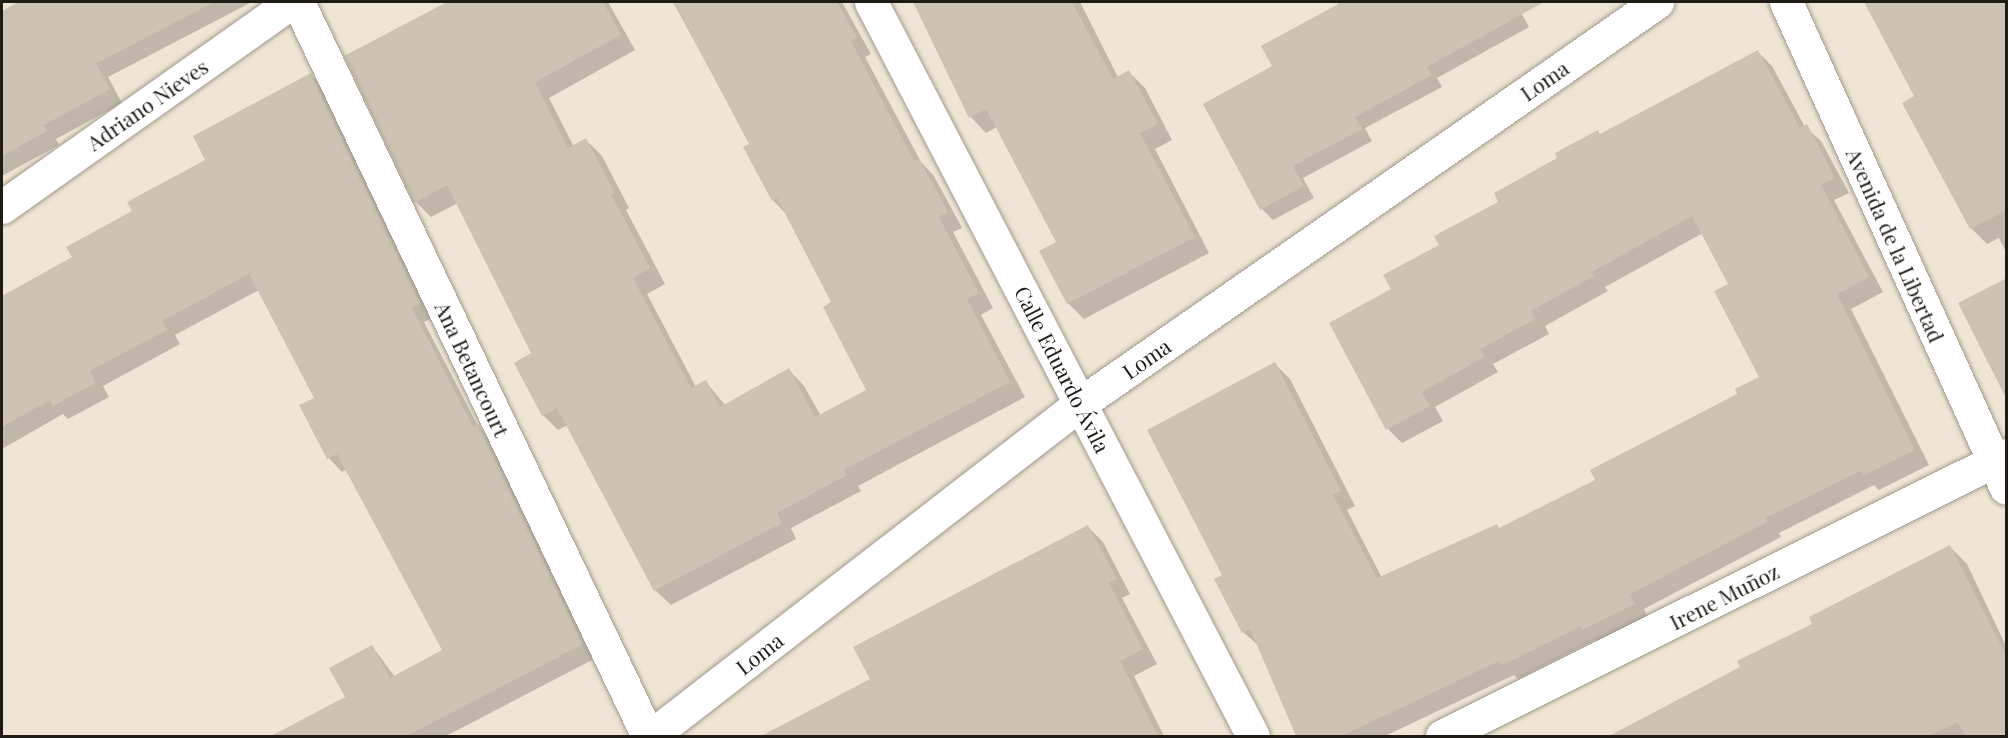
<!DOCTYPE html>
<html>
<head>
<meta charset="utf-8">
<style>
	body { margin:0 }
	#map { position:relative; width:2008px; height:738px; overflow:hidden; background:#efe5d4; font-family:"Playfair Display",serif }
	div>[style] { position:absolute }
	.shadow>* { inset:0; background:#0003 }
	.building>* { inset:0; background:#cdc3b3 }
	.roads { filter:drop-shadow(0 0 2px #a29989) drop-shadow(0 0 2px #a29989) }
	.minor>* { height:33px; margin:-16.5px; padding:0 16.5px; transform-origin:16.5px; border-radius:16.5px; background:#fff }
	span { translate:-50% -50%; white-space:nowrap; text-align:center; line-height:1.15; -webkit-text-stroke:4.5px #fff; paint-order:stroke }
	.street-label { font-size:21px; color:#1f1b15 }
	.frame { position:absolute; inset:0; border:3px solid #1f1b15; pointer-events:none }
</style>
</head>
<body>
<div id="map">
	<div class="shadow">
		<i style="clip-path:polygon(21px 2px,252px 2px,108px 77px,122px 103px,56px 139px,59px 145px,2px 176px,2px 20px,14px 13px,11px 7px)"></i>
		<i style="clip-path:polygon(450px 2px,608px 2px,635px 50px,549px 98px,574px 147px,586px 140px,602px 156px,629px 208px,626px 210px,665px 284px,647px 294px,696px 387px,706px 382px,725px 405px,789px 370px,804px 386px,821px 416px,868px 391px,833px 303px,786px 214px,773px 200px,751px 145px,673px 2px,842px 2px,871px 54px,865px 57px,921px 162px,934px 176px,962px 228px,953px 232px,993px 308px,981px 315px,1025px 397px,858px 486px,861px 491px,791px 528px,796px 539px,671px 605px,655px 590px,568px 425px,558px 430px,543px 415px,533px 354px,458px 203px,431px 217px,416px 202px,346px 56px)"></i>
		<i style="clip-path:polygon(914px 2px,1080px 2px,1118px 77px,1129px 72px,1145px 88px,1172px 140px,1155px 149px,1209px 253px,1084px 319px,1068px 303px,1058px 242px,997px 127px,986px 133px,971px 117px)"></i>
		<i style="clip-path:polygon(1338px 2px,1515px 2px,1529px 27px,1437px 78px,1442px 87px,1365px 128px,1372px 141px,1303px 178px,1314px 198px,1273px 220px,1262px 209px,1205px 104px,1274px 66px,1339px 5px)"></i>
		<i style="clip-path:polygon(1867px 2px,2006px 2px,2006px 252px,1999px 238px,1987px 244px,1971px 228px,1904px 104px,1916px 97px)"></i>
		<i style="clip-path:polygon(1758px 52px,1772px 66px,1805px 127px,1821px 141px,1849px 193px,1834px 200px,1883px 292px,1851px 309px,1929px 465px,1879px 490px,1874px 485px,1779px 533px,1781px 537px,1644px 609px,1648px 618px,1598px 643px,1595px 640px,1518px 679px,1514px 675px,1385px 736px,1297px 736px,1259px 646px,1243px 632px,1224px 575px,1275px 364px,1290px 379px,1355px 506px,1347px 510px,1382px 578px,1500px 529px,1597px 481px,1739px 394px,1761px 378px,1730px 284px,1703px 233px,1605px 287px,1608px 291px,1545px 326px,1549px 334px,1493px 364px,1498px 372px,1435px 407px,1443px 421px,1402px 443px,1388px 429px,1393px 290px,1441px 245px,1601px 135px)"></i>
		<i style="clip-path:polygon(311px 75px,324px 88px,434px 317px,424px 322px,478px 426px,492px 440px,596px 658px,446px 736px,277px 735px,347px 697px,372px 646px,395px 677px,444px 650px,347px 469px,342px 472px,329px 458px,316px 398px,259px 290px,175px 335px,180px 344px,103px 386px,109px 397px,68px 419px,63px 414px,2px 449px,2px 298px,74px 258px,207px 160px)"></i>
		<i style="clip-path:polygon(1088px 527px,1103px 542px,1130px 594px,1122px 598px,1157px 664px,1134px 676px,1164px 736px,764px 736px,872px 679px)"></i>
		<i style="clip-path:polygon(1950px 547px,1967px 564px,2006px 646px,2006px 736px,1612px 736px,1742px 667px)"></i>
	</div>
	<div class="building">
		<i style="clip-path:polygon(18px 2px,214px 2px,96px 64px,110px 89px,44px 125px,47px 131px,2px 156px,2px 11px)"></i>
		<i style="clip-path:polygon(447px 2px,603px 2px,621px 35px,535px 82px,568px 148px,586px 138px,615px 193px,611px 194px,650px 268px,633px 278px,691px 388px,706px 380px,720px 407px,789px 368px,815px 417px,866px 390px,823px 307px,831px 302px,777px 198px,772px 201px,743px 147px,749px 144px,674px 2px,837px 2px,857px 38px,851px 41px,914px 161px,919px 159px,948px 212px,939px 217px,979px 293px,967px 299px,1010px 382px,844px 470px,847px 475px,777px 513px,782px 523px,654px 591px,557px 408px,542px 416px,514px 363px,531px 353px,447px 185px,414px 203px,344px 56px)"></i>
		<i style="clip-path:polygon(913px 2px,1072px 2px,1113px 79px,1129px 70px,1158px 124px,1140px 133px,1195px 237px,1067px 304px,1039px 251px,1056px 242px,986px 109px,969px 118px)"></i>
		<i style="clip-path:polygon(1342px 2px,1544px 2px,1427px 67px,1432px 75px,1355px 117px,1362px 129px,1293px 166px,1304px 186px,1260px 210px,1203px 104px,1272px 66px,1261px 46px)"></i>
		<i style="clip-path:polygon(1864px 2px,2007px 2px,2007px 210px,1970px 229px,1902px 103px,1914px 96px)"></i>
		<i style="clip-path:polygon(1758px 50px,1800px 128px,1807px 124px,1835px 178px,1821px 185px,1869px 277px,1837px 294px,1915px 450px,1863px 476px,1860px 471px,1765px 518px,1767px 522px,1630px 594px,1635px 604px,1582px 630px,1581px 626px,1502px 665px,1499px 661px,1342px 736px,1296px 736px,1250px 629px,1242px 633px,1214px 579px,1222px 575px,1147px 430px,1275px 362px,1341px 491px,1333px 495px,1377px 578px,1497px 524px,1499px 528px,1595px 480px,1590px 470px,1737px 394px,1735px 389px,1759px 377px,1714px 291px,1728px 284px,1692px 216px,1592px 272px,1594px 276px,1531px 311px,1536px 319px,1480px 349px,1484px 357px,1422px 392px,1430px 406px,1386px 430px,1329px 323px,1391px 289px,1383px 275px,1439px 245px,1434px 236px,1498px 202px,1494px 193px,1557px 158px,1555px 153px,1598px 130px,1600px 134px)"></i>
		<i style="clip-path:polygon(311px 73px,421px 303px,412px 308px,473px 427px,479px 424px,583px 644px,407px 736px,271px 736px,345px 697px,329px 668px,372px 645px,390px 678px,442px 650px,337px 454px,327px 459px,299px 405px,314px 398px,249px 274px,162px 321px,167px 330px,90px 371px,96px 383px,53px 406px,50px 400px,2px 427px,2px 296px,72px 257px,66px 247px,132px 211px,127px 202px,205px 160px,193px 136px)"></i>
		<i style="clip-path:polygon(2007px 278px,2007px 400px,1958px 303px)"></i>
		<i style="clip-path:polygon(1088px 525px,1117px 579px,1109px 583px,1143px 649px,1120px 661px,1158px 736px,761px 736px,870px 679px,853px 647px)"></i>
		<i style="clip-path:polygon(1950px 545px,2007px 657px,2007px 736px,1965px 736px,1958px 722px,1928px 736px,1609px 736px,1740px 667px,1737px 661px,1812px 624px,1809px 617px)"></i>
	</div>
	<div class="roads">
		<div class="minor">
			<i style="left:298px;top:2px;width:813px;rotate:64.51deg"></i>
			<i style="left:871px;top:2px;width:827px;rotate:62.51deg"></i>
			<i style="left:1786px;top:2px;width:533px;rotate:65.64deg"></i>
			<i style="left:2px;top:207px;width:355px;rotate:-35.3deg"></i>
			<i style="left:651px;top:736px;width:544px;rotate:-37.75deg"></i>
			<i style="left:1081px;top:403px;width:702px;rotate:-34.84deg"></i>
			<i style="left:1442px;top:736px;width:630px;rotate:-26.48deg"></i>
		</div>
	</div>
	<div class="street-label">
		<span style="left:1544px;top:80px;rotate:-35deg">Loma</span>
		<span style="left:147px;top:104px;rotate:-35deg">Adriano Nieves</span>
		<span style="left:1896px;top:245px;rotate:66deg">Avenida de la Libertad</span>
		<span style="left:1146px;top:358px;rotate:-35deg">Loma</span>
		<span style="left:473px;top:369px;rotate:65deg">Ana Betancourt</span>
		<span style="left:1063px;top:369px;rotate:63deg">Calle Eduardo Ávila</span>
		<span style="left:1724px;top:596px;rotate:-27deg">Irene Muñoz</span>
		<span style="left:759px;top:653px;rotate:-38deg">Loma</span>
	</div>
	<div class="frame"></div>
</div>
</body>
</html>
